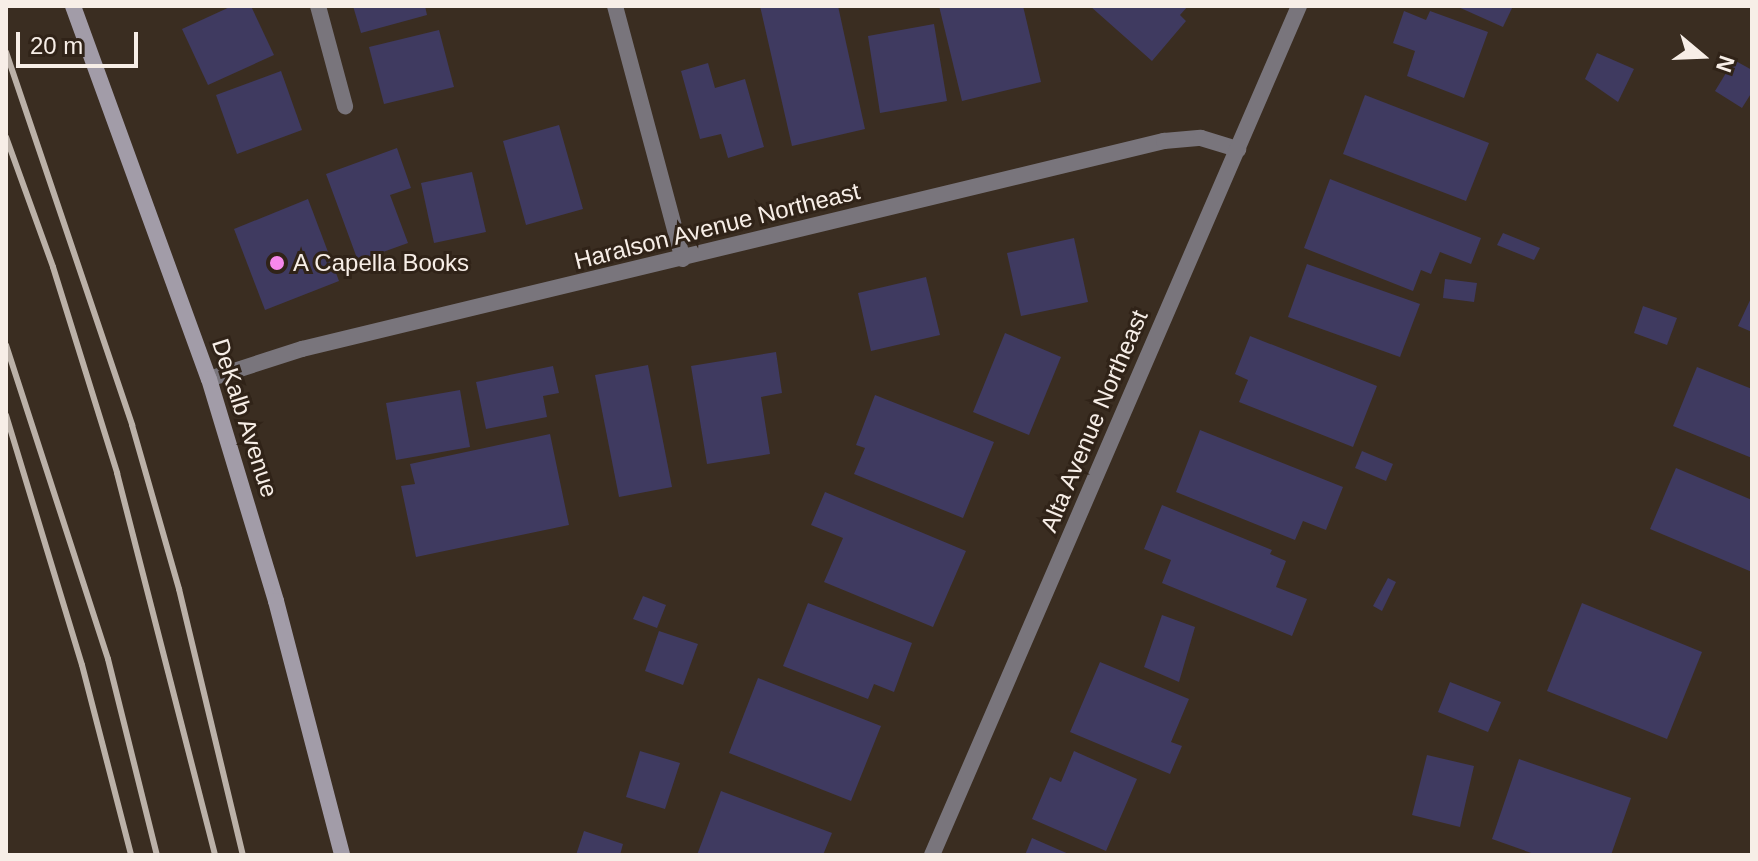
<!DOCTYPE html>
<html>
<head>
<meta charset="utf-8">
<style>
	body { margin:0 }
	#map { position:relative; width:1758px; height:861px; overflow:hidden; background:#3a2d21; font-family:Helvetica,sans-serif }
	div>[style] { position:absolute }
	.building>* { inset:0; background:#3f3a60 }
	.minor>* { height:16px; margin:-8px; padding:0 8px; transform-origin:8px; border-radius:8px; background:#79757c }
	.secondary>* { height:16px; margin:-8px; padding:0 8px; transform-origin:8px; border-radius:8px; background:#a29ca8 }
	.rail>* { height:6px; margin:-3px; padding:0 3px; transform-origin:3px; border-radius:3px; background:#bbb1a8 }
	.dots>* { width:22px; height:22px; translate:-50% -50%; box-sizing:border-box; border:4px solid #302318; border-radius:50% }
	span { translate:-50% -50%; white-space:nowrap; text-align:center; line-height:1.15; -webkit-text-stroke:6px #302318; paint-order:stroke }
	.street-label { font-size:24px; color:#f7eee7 }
	.poi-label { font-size:24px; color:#f7eee7 }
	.left { translate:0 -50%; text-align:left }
	.frame { position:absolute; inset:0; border:8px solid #f7eee7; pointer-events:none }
	.north { position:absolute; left:1662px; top:16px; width:80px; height:80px; -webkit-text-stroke:6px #302318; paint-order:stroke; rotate:109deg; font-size:22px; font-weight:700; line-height:32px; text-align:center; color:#f7eee7 }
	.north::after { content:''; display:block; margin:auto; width:28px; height:36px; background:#f7eee7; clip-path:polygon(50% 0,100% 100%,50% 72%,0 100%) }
	.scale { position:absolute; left:16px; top:32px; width:122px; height:36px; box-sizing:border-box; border:4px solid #f7eee7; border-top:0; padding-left:10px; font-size:24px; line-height:28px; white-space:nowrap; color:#f7eee7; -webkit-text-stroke:6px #302318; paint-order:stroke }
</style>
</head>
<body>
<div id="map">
	<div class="building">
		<i style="clip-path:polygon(232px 6px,251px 6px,274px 55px,208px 85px,182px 29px)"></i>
		<i style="clip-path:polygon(353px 6px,425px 6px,427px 15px,361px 33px)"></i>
		<i style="clip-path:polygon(760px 6px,838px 6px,865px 129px,792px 146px)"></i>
		<i style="clip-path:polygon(939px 6px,1023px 6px,1041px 82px,962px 101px)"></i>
		<i style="clip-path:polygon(1090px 6px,1188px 6px,1180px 15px,1186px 21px,1152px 61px)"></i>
		<i style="clip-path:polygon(1456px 6px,1513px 6px,1503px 27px)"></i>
		<i style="clip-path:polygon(1404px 11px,1426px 20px,1430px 11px,1488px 32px,1464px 98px,1407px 76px,1415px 51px,1393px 43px)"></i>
		<i style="clip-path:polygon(934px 24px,947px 101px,880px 113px,868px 36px)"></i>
		<i style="clip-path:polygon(439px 30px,454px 87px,384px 104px,369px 47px)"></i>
		<i style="clip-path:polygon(1597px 53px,1634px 69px,1618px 102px,1585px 79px)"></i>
		<i style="clip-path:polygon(1734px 60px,1752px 70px,1752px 92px,1742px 108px,1715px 91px)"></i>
		<i style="clip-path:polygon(708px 63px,715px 88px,745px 79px,764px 147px,728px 158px,721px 134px,700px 139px,681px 71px)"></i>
		<i style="clip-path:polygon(281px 71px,302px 130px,237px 154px,216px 95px)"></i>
		<i style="clip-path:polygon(1365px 95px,1489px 143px,1466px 201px,1343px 154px)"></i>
		<i style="clip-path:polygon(559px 125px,583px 209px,526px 225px,503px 141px)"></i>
		<i style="clip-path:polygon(397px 148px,411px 188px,390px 195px,408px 243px,358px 261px,326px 174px)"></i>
		<i style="clip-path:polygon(472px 172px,486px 232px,434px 243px,421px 183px)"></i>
		<i style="clip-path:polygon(1330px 179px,1481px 238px,1471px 264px,1440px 252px,1431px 274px,1421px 270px,1413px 291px,1304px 248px)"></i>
		<i style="clip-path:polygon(308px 199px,339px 281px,265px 310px,234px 229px)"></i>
		<i style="clip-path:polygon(1503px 233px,1540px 248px,1534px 260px,1497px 245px)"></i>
		<i style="clip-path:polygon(1074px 238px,1088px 302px,1021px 316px,1007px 253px)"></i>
		<i style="clip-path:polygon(1307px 264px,1420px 304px,1400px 357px,1288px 317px)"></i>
		<i style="clip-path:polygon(926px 277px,940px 335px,871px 351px,858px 293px)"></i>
		<i style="clip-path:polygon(1445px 279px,1477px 283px,1474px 302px,1443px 298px)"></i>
		<i style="clip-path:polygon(1752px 296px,1752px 332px,1738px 326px)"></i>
		<i style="clip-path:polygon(1643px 306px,1677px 318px,1667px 345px,1634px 333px)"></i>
		<i style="clip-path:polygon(1005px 333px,1061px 357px,1029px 435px,973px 412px)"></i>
		<i style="clip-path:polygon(1250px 336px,1377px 386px,1353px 447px,1239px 402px,1248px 380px,1235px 374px)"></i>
		<i style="clip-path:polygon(776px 352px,782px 393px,761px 397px,770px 454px,707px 464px,691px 366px)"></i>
		<i style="clip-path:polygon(648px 365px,672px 487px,619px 497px,595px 375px)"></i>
		<i style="clip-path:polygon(553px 366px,559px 393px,543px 396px,547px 417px,486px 429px,476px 382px)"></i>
		<i style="clip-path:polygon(1697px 367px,1752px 389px,1752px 458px,1673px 426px)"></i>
		<i style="clip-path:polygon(460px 390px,470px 447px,396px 460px,386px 403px)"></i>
		<i style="clip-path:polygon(875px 395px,994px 442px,963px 518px,854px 474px,865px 448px,856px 445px)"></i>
		<i style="clip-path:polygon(1200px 430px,1343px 487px,1326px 530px,1303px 521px,1295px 540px,1176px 492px)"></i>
		<i style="clip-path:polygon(550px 434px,569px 525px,416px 557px,401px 486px,415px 484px,410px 464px)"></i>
		<i style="clip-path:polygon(1362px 451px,1393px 464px,1386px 481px,1355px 468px)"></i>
		<i style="clip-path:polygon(1676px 468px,1752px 500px,1752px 572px,1650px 529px)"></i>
		<i style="clip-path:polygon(825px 492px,966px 551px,933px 627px,824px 582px,843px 538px,811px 525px)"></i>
		<i style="clip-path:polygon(1162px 505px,1272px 550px,1270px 554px,1286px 561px,1276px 587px,1307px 599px,1292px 636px,1162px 583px,1171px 560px,1144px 549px)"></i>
		<i style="clip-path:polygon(1388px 578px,1396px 582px,1382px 611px,1373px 606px)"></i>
		<i style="clip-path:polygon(643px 596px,666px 605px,657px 628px,633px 619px)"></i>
		<i style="clip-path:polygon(808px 603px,912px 643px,894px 692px,874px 684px,868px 699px,783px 666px)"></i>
		<i style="clip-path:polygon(1582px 603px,1702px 652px,1667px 739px,1547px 691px)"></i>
		<i style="clip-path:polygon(1162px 615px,1195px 627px,1179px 682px,1144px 667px)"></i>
		<i style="clip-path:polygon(659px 631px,698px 644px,683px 685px,645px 671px)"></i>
		<i style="clip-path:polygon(1100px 662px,1189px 699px,1171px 742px,1182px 746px,1170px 774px,1070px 732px)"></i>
		<i style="clip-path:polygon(758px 678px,881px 726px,851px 801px,729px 753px)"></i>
		<i style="clip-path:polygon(1450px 682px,1501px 702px,1488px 732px,1438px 712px)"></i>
		<i style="clip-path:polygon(640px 751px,680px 763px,665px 809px,626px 797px)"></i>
		<i style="clip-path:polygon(1074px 751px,1137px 779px,1106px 851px,1032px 819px,1050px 777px,1061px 782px)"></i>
		<i style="clip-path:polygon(1427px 755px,1474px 766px,1460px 827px,1412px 815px)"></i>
		<i style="clip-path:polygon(1519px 759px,1631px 798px,1611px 855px,1537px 855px,1492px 839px)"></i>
		<i style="clip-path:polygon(721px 791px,832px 833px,823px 855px,697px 855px)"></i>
		<i style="clip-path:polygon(584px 831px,623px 844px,620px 855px,576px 855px)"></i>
		<i style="clip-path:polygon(1032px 838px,1071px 855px,1025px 855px)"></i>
	</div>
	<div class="minor">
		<i style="left:318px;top:6px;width:104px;rotate:74.9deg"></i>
		<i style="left:615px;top:6px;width:262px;rotate:75deg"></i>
		<i style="left:209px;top:379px;width:98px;rotate:-17.9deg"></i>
		<i style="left:302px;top:349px;width:887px;rotate:-13.57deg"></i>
		<i style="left:1164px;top:141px;width:37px;rotate:-5deg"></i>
		<i style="left:1201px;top:138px;width:39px;rotate:17deg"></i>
		<i style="left:932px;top:855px;width:925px;rotate:-66.62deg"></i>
	</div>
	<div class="secondary">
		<i style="left:73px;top:6px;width:397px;rotate:70deg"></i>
		<i style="left:209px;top:379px;width:232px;rotate:73.2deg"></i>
		<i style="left:276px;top:601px;width:262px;rotate:75.4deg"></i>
	</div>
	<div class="rail">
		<i style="left:6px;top:52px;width:394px;rotate:71.3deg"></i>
		<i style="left:132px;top:425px;width:171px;rotate:74deg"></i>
		<i style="left:179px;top:589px;width:274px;rotate:76.5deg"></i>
		<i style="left:6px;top:137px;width:138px;rotate:70.1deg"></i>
		<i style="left:53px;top:267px;width:216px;rotate:72.7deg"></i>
		<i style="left:117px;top:473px;width:394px;rotate:75.6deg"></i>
		<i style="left:6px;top:345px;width:330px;rotate:72deg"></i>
		<i style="left:108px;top:659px;width:202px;rotate:76deg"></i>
		<i style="left:6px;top:415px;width:261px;rotate:73.1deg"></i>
		<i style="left:82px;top:665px;width:196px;rotate:75.5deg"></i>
	</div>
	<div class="dots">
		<i style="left:277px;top:263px;background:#f788ec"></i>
	</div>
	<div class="street-label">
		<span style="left:717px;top:226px;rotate:-14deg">Haralson Avenue Northeast</span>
		<span style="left:245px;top:418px;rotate:72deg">DeKalb Avenue</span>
		<span style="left:1094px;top:421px;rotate:-67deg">Alta Avenue Northeast</span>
	</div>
	<div class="poi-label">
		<span class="left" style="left:293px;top:263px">A Capella Books</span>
	</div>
	<div class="frame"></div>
	<div class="north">N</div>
	<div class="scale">20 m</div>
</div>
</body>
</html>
